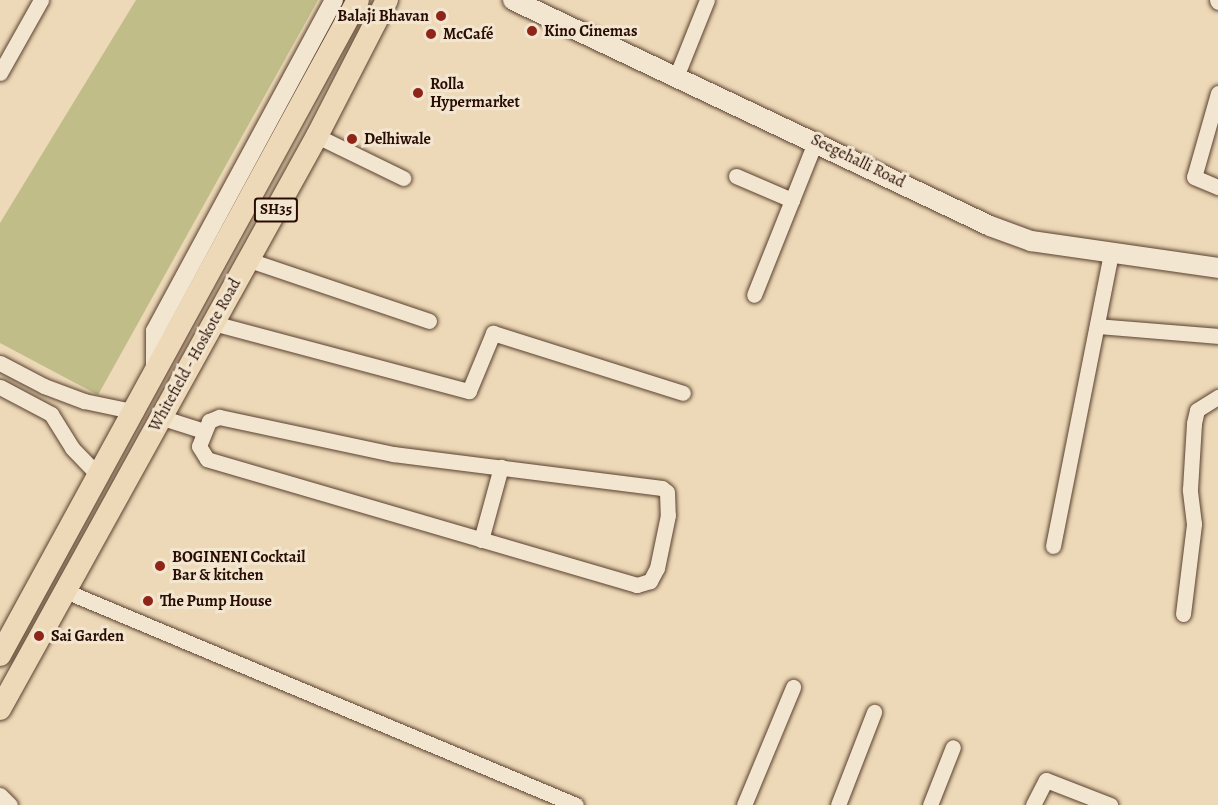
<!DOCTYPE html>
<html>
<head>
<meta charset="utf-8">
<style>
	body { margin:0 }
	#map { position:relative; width:1218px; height:805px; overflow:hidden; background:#edd9b7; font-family:Alegreya,serif }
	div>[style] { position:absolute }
	.green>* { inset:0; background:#c0bd89 }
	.roads { filter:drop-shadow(0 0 2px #5a4030) drop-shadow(0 0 2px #5a4030) }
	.minor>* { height:15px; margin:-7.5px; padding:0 7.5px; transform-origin:7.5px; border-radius:7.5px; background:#f3e6d0 }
	.tertiary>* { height:18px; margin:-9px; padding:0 9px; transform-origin:9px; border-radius:9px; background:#f3e6d0 }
	.secondary>* { height:20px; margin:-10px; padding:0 10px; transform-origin:10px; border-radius:10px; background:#f3e6d0 }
	.primary>* { height:22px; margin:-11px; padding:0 11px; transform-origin:11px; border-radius:11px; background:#edd9b7 }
	.dots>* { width:16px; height:16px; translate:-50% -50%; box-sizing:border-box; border:3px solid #f3e6d0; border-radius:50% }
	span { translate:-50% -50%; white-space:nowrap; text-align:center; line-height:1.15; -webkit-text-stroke:6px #f3e6d0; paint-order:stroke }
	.shield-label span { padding:2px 4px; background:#f3e6d0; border:2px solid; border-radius:4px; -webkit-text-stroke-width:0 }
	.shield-label { font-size:15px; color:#290d03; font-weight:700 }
	.poi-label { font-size:16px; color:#290d03; font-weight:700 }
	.right { translate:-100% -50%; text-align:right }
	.left { translate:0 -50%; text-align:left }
	.street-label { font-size:16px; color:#290d03 }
</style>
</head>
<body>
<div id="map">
	<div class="green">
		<i style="clip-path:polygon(136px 0,318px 0,98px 395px,0 343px,0 223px)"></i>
	</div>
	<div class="roads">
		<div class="minor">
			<i style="left:1217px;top:0;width:2px;rotate:63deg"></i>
			<i style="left:0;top:73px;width:84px;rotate:-60.7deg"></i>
			<i style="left:676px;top:77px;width:83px;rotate:-68.1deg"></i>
			<i style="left:1218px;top:93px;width:87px;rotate:105.9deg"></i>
			<i style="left:1194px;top:177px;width:26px;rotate:23deg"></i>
			<i style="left:317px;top:136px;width:96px;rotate:26deg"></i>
			<i style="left:736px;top:176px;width:61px;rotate:23.2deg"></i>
			<i style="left:792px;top:200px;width:102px;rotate:111.8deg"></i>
			<i style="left:792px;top:200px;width:65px;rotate:-68.2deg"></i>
			<i style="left:249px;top:260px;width:190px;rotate:18.7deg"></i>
			<i style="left:213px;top:323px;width:265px;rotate:14.9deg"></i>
			<i style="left:469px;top:391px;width:63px;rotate:-67.5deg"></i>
			<i style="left:493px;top:333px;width:199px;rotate:17.5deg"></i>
			<i style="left:1097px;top:326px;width:121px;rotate:4.7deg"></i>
			<i style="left:0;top:363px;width:50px;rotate:27.6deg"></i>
			<i style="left:44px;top:386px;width:43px;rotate:20.6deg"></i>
			<i style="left:84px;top:401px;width:53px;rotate:11.9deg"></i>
			<i style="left:0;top:387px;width:58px;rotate:27.9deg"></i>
			<i style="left:51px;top:414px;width:40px;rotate:58deg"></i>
			<i style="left:72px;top:448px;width:40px;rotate:46deg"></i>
			<i style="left:160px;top:417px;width:46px;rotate:17.7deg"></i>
			<i style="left:219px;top:417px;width:178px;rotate:12deg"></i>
			<i style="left:393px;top:454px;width:271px;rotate:7.2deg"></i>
			<i style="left:662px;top:488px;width:6px;rotate:39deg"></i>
			<i style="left:667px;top:492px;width:23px;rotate:88deg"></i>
			<i style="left:668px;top:515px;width:54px;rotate:101.7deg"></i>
			<i style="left:657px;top:568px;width:15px;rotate:118deg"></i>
			<i style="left:650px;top:581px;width:14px;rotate:163deg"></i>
			<i style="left:637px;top:585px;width:448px;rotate:-163.7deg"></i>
			<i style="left:207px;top:459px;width:15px;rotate:-122deg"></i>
			<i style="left:199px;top:446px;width:27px;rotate:-68deg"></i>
			<i style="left:209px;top:421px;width:11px;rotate:-22deg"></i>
			<i style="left:481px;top:540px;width:76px;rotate:-74.7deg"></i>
			<i style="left:1053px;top:546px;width:299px;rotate:-78.8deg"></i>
			<i style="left:63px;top:590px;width:556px;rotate:22.74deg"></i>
			<i style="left:1183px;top:614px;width:91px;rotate:-83deg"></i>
			<i style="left:1194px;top:524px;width:35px;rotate:-97deg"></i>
			<i style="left:1190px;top:489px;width:66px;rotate:-86.5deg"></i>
			<i style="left:1194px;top:423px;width:13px;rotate:-77deg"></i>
			<i style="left:1197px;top:410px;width:25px;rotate:-32deg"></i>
			<i style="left:0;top:795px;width:14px;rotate:45deg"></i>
			<i style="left:744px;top:805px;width:128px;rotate:-67.4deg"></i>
			<i style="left:838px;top:805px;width:100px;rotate:-68.8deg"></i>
			<i style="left:930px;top:805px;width:62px;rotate:-68.4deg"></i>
			<i style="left:1033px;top:805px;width:28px;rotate:-63deg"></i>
			<i style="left:1046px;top:780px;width:69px;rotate:21.3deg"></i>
		</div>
		<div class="tertiary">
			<i style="left:155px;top:371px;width:40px;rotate:-90deg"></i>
			<i style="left:155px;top:331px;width:376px;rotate:-61.6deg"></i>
		</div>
		<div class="secondary">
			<i style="left:513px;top:0;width:528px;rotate:25.35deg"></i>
			<i style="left:990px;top:226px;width:44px;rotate:20.1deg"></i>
			<i style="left:1031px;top:241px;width:189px;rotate:8.2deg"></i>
		</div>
		<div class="primary">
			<i style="left:0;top:655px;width:746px;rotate:-61.34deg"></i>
			<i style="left:0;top:709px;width:655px;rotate:-61.05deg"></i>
			<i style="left:317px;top:136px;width:153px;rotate:-62.8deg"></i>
		</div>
	</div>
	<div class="dots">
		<i style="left:441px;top:16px;background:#8f2418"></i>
		<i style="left:532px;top:31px;background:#8f2418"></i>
		<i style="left:431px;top:34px;background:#8f2418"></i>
		<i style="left:418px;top:93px;background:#8f2418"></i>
		<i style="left:352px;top:139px;background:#8f2418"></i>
		<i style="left:160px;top:566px;background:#8f2418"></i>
		<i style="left:148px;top:601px;background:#8f2418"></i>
		<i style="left:39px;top:636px;background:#8f2418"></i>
	</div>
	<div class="shield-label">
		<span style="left:276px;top:210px">SH35</span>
	</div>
	<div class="poi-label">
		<span class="right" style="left:429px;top:16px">Balaji Bhavan</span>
		<span class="left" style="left:544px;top:31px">Kino Cinemas</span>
		<span class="left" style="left:443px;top:34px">McCafé</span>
		<span class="left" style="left:430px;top:93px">Rolla<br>Hypermarket</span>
		<span class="left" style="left:364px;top:139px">Delhiwale</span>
		<span class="left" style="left:172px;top:566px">BOGINENI Cocktail<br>Bar &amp; kitchen</span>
		<span class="left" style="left:160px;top:601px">The Pump House</span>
		<span class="left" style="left:51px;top:636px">Sai Garden</span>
	</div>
	<div class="street-label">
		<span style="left:858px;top:161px;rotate:26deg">Seegehalli Road</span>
		<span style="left:195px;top:355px;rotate:-61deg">Whitefield - Hoskote Road</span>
	</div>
</div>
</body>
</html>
